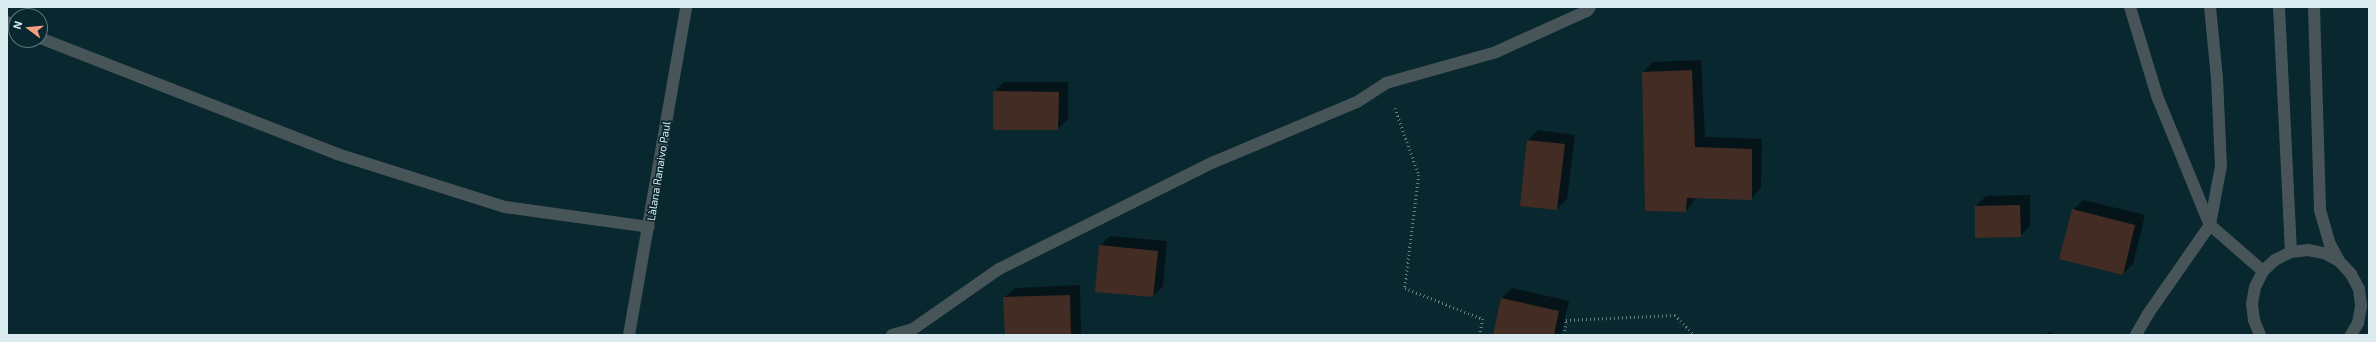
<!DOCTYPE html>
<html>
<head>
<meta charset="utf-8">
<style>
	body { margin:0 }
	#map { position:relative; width:2376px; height:342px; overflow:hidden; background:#08272e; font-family:"Exo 2",sans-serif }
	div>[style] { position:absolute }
	.shadow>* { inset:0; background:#0007 }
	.building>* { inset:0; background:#432c23 }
	.path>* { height:2.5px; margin-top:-1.25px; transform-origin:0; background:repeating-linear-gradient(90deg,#667f84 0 1px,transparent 0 4px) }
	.service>* { height:12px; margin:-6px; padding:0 6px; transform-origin:6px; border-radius:6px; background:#485558 }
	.minor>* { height:12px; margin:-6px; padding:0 6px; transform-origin:6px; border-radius:6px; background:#485558 }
	.tertiary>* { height:12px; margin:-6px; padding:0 6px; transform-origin:6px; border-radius:6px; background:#485558 }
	span { translate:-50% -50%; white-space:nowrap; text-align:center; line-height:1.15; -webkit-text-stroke:3.5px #08272e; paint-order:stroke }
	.street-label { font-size:11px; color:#dbecf0 }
	.frame { position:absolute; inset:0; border:8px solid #dbecf0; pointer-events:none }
	.north { position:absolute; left:8px; top:8px; width:40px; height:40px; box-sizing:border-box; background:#08272e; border:1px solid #5c767c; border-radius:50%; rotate:286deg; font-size:11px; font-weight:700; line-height:16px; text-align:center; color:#dbecf0 }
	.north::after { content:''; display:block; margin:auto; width:14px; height:18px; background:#f2a07f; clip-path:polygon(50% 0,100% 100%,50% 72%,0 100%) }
</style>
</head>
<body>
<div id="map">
	<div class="shadow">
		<i style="clip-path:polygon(1701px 60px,1705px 137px,1762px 139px,1761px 188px,1751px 199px,1696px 198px,1686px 211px,1643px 72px,1653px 62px)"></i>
		<i style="clip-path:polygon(1004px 82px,1068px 82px,1068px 119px,1058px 129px,994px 92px)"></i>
		<i style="clip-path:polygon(1538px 130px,1575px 135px,1567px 199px,1557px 209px,1528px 140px)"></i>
		<i style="clip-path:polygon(2030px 195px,2030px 226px,2020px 236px,1976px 206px,1986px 196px)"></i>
		<i style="clip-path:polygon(2083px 200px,2145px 215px,2133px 264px,2123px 274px,2073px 210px)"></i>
		<i style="clip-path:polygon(1110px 236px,1167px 241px,1163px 286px,1153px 296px,1100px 246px)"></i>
		<i style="clip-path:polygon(1080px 285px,1081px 335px,1006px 335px,1004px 298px,1015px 288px)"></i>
		<i style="clip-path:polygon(1512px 288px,1569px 301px,1561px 335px,1494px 335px,1502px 298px)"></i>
		<i style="clip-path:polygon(2050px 331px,2055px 335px,2046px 335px)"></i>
	</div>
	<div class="building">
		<i style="clip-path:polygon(1692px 70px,1695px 147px,1752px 149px,1752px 200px,1687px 198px,1686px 212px,1645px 211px,1642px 72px)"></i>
		<i style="clip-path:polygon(993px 91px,1059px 92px,1058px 130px,993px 130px)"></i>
		<i style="clip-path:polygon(1527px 140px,1565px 144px,1557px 210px,1520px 206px)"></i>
		<i style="clip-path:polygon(2020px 205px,2021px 237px,1975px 238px,1975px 206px)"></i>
		<i style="clip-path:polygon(2072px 209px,2135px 225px,2123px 275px,2059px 259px)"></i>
		<i style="clip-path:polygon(1099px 245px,1158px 251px,1153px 297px,1095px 292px)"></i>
		<i style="clip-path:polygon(1070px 295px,1071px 335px,1005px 335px,1003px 297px)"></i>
		<i style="clip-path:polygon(1501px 298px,1559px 311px,1554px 335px,1493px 335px)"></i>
	</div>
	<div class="path">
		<i style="left:1395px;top:108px;width:71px;rotate:70.3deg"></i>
		<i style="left:1419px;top:175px;width:114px;rotate:97.1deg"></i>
		<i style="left:1405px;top:288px;width:84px;rotate:21.7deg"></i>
		<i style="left:1483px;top:319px;width:16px;rotate:101deg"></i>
		<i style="left:1564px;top:335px;width:15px;rotate:-82deg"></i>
		<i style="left:1566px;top:320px;width:109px;rotate:-2.6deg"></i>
		<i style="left:1675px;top:315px;width:28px;rotate:46deg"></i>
	</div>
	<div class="service">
		<i style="left:2279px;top:7px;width:245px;rotate:87.2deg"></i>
		<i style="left:2314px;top:7px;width:203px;rotate:88.3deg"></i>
		<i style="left:2320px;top:210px;width:33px;rotate:74deg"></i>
		<i style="left:2329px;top:242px;width:21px;rotate:62deg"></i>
	</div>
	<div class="minor">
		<i style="left:2130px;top:7px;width:93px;rotate:73.1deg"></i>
		<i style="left:2157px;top:96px;width:139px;rotate:67.7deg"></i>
		<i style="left:2210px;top:225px;width:108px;rotate:124.9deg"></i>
		<i style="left:2148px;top:314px;width:24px;rotate:120deg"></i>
		<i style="left:2210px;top:7px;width:71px;rotate:84.4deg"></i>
		<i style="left:2217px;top:78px;width:88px;rotate:87.4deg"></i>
		<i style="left:2221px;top:166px;width:60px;rotate:100.6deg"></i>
		<i style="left:2210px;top:225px;width:70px;rotate:41deg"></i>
		<i style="left:7px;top:22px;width:10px;rotate:24deg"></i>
		<i style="left:40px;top:38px;width:319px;rotate:21.3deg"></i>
		<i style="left:337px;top:154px;width:176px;rotate:17.5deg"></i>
		<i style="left:505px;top:207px;width:145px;rotate:7.9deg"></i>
		<i style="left:892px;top:335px;width:22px;rotate:-16deg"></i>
		<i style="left:913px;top:329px;width:105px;rotate:-34.9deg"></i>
		<i style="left:999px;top:269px;width:240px;rotate:-26.5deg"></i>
		<i style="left:1214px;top:162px;width:155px;rotate:-22.8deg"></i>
		<i style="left:1357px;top:102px;width:35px;rotate:-33deg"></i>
		<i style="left:1386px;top:83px;width:114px;rotate:-15.7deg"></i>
		<i style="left:1496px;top:52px;width:100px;rotate:-24.3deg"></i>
		<i style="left:1587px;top:11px;width:5px;rotate:-53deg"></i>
		<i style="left:2260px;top:335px;width:16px;rotate:-112deg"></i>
		<i style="left:2254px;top:320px;width:16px;rotate:-97deg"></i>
		<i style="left:2252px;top:304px;width:17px;rotate:-80deg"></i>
		<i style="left:2255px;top:287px;width:18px;rotate:-63deg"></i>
		<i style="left:2263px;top:271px;width:16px;rotate:-43deg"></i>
		<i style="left:2275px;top:260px;width:18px;rotate:-27deg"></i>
		<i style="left:2291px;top:252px;width:17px;rotate:-7deg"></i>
		<i style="left:2308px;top:250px;width:16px;rotate:11deg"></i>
		<i style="left:2324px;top:253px;width:17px;rotate:28deg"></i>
		<i style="left:2339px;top:261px;width:18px;rotate:47deg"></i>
		<i style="left:2351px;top:274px;width:17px;rotate:62deg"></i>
		<i style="left:2359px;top:289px;width:17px;rotate:83deg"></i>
		<i style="left:2361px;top:306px;width:17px;rotate:100deg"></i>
		<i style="left:2358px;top:323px;width:14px;rotate:120deg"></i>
	</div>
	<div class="tertiary">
		<i style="left:629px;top:335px;width:333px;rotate:-80.1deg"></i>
	</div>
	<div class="street-label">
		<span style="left:659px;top:171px;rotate:-81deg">Làlana Ranaivo Paul</span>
	</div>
	<div class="frame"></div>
	<div class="north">N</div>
</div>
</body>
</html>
